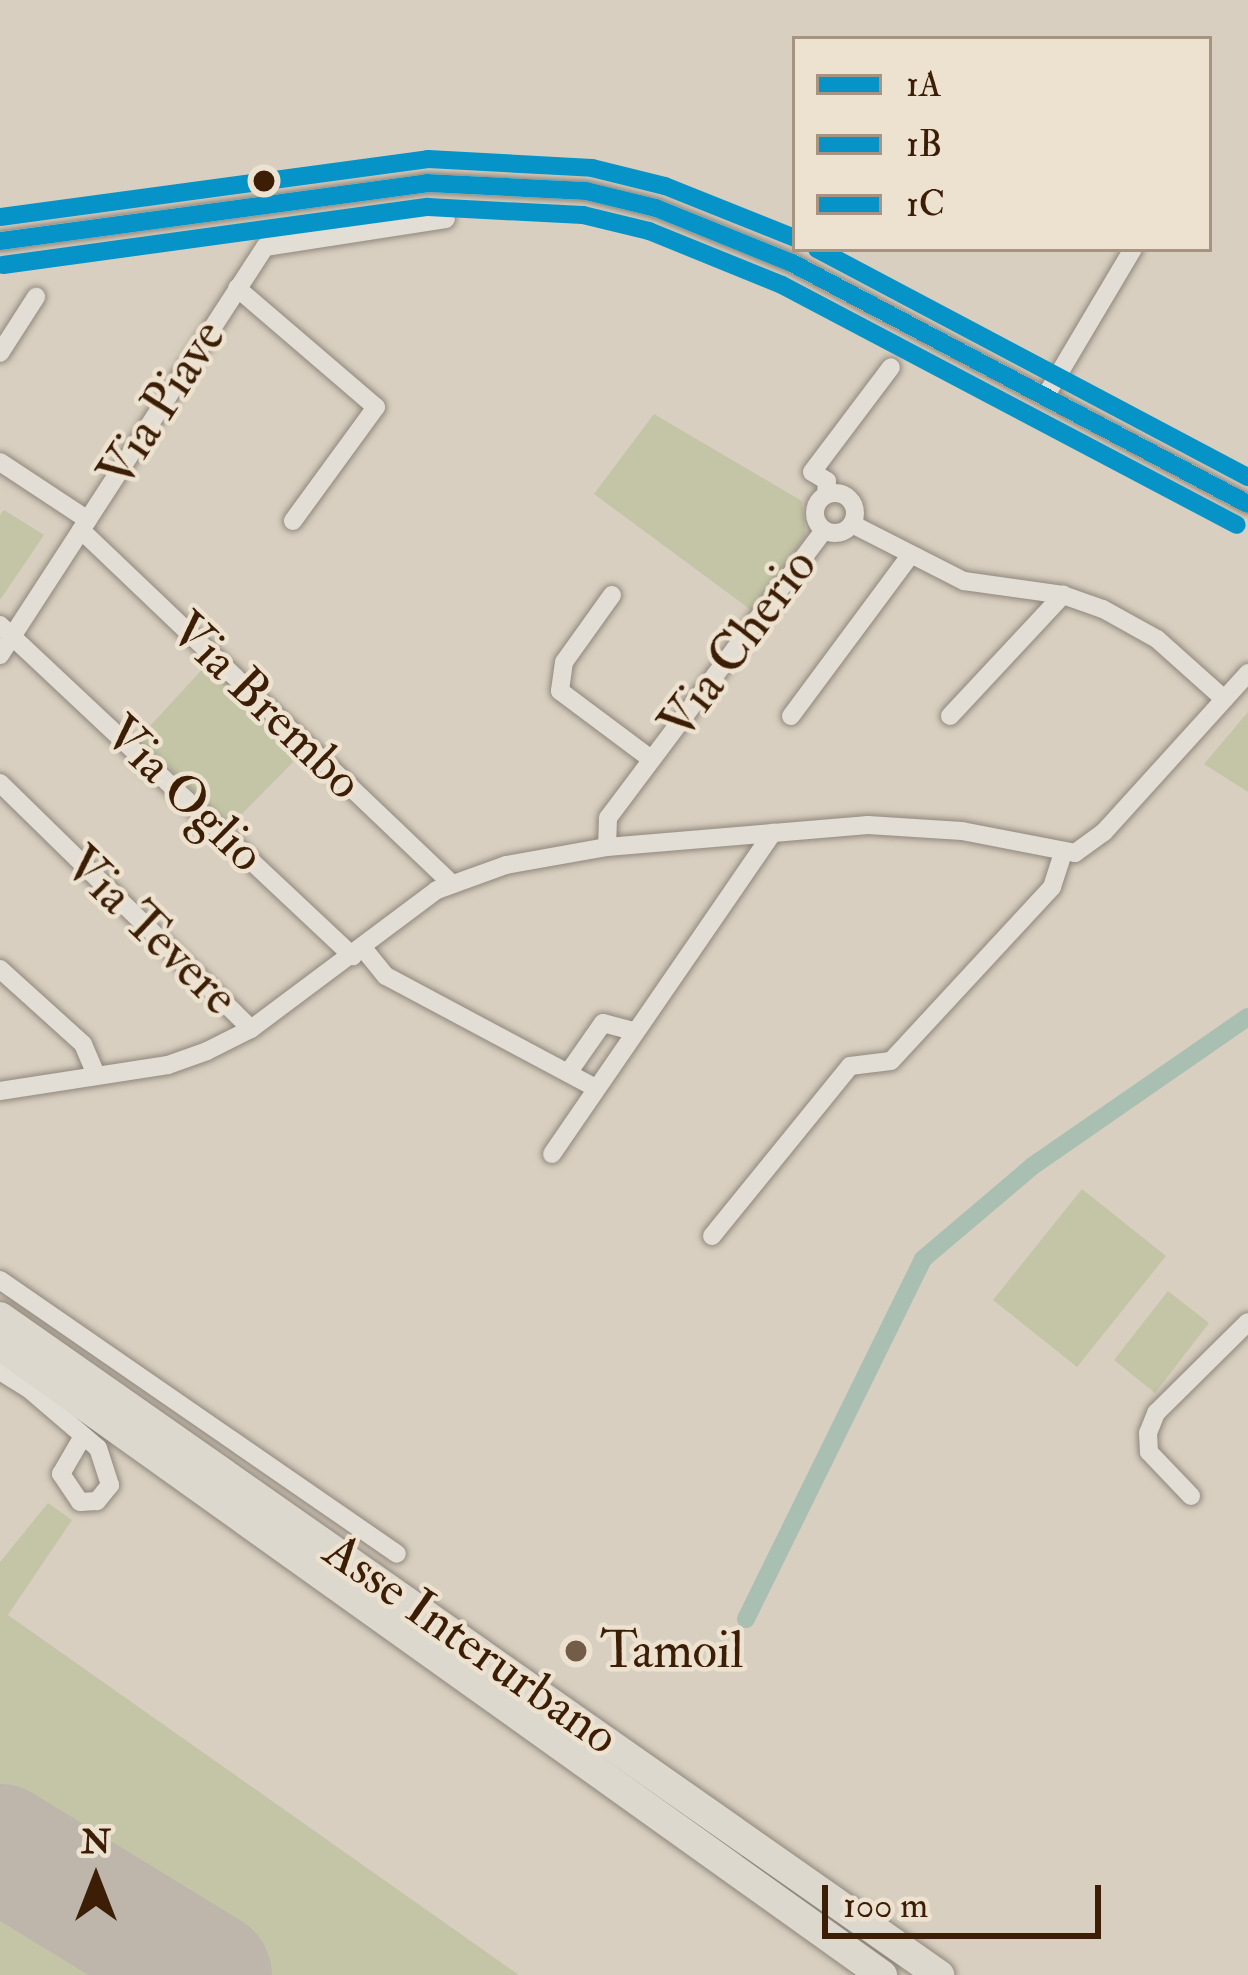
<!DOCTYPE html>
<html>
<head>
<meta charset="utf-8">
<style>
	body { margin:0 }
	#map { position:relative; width:1248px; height:1975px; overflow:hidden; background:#d8cfc0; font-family:"IM FELL Double Pica",serif }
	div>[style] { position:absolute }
	.green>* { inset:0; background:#c3c5a6 }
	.canal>* { height:18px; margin:-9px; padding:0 9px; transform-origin:9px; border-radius:9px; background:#a9bfb2 }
	.runway>* { height:126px; margin:-63px; padding:0 63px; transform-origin:63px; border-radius:63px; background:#beb6aa }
	.roads { filter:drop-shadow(0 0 3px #90877c) drop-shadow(0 0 3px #90877c) }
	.minor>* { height:18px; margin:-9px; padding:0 9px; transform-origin:9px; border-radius:9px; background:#e2ddd5 }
	.minor>.ring { margin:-9px; padding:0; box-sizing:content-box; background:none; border:18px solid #e2ddd5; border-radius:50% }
	.highway>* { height:30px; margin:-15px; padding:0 15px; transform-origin:15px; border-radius:15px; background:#ddd8ce }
	.bus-1>* { height:18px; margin:-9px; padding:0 9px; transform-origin:9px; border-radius:9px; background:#0693c8 }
	.bus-2>* { height:18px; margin:-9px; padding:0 9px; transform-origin:9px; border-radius:9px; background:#0693c8 }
	.bus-3>* { height:18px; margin:-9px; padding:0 9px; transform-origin:9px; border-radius:9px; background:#0693c8 }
	.dots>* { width:33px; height:33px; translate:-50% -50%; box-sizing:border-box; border:6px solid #ede2d0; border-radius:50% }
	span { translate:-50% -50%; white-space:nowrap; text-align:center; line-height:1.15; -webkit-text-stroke:9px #ede2d0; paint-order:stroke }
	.street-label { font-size:51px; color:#3c1e07 }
	.poi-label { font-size:51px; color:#3c1e07 }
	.left { translate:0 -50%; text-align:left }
	.legend { position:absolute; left:792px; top:36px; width:420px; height:216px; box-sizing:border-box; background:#ede2d0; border:3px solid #a69480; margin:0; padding:15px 21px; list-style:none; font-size:36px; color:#3c1e07 }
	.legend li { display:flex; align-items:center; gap:24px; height:60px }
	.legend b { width:60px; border:3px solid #a69480 }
	.north { position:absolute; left:36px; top:1819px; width:120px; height:120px; -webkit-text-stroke:9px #ede2d0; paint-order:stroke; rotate:0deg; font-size:33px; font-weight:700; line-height:48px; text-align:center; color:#3c1e07 }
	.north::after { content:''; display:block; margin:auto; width:42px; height:54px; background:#3c1e07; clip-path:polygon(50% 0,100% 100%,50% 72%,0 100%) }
	.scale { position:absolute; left:822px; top:1885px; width:279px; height:54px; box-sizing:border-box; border:6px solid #3c1e07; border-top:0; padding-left:15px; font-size:36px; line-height:42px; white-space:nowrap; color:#3c1e07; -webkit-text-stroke:9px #ede2d0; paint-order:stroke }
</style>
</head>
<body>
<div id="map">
	<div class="green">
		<i style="clip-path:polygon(654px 414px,802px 501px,806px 536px,751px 610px,594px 494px)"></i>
		<i style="clip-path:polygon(4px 510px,44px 535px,0 600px,0 515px)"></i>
		<i style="clip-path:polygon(208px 663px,303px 752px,230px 826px,139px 738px)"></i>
		<i style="clip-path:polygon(1248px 712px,1248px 792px,1204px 764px)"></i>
		<i style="clip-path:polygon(1082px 1189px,1166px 1256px,1077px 1367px,993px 1300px)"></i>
		<i style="clip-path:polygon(1168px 1291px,1209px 1323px,1155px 1393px,1114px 1360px)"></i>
		<i style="clip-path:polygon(48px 1503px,72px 1520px,8px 1615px,519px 1975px,263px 1975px,0 1815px,0 1562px)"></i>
		<i style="clip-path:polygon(0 1876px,163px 1975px,0 1975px)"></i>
	</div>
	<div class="canal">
		<i style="left:746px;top:1619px;width:401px;rotate:-63.8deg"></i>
		<i style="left:923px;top:1259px;width:145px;rotate:-40.3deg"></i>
		<i style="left:1034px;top:1165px;width:260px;rotate:-34.7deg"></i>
	</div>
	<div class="runway">
		<i style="left:0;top:1847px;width:245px;rotate:31.5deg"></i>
	</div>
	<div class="roads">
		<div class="minor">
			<i style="left:0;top:241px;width:431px;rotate:-7.7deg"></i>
			<i style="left:427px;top:183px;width:159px;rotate:2.9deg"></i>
			<i style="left:586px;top:191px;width:72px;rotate:13.7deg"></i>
			<i style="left:656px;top:208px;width:147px;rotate:22deg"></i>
			<i style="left:792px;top:263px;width:516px;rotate:27.86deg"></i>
			<i style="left:237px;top:288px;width:183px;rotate:40.6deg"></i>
			<i style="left:376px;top:407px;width:141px;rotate:126.1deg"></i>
			<i style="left:0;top:353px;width:67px;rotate:-57.3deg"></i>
			<i style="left:1045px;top:397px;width:172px;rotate:-59.3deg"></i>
			<i style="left:0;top:462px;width:105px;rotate:33.4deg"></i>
			<i class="ring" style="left:815px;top:493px;width:22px;height:22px"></i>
			<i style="left:826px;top:495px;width:14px;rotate:-86deg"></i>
			<i style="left:827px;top:481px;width:17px;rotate:-149deg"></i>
			<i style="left:812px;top:472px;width:131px;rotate:-53deg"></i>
			<i style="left:852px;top:524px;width:126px;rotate:27deg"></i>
			<i style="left:964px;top:581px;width:100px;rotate:8deg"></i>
			<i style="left:1063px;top:595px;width:42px;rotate:19.3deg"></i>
			<i style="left:1103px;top:609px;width:62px;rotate:29.1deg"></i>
			<i style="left:1157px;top:639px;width:90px;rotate:41.8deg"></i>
			<i style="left:81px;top:530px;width:511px;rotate:43.65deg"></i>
			<i style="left:612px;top:595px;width:82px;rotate:125.6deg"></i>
			<i style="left:564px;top:662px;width:29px;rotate:98deg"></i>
			<i style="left:560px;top:691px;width:114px;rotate:36.8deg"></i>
			<i style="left:0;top:625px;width:484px;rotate:43.2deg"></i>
			<i style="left:0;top:655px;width:487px;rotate:-57deg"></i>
			<i style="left:265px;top:247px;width:183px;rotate:-8.8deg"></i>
			<i style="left:791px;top:716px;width:199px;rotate:-53.4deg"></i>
			<i style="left:950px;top:716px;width:166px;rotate:-47deg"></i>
			<i style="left:0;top:783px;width:351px;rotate:44.4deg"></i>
			<i style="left:607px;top:847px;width:29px;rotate:-88deg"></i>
			<i style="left:608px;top:818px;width:360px;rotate:-53.1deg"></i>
			<i style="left:363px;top:948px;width:36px;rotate:51deg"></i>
			<i style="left:386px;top:976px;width:238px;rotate:28.1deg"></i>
			<i style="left:0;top:969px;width:112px;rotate:42.1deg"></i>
			<i style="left:83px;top:1044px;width:33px;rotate:67deg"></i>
			<i style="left:568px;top:1073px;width:61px;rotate:-55deg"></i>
			<i style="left:603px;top:1023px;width:31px;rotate:15deg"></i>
			<i style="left:0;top:1091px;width:170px;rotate:-8.8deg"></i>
			<i style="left:168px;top:1065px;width:41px;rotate:-19.7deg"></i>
			<i style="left:207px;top:1051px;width:49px;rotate:-26.6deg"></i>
			<i style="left:251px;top:1029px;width:232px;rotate:-36.8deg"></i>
			<i style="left:437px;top:890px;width:73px;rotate:-19.9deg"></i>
			<i style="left:506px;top:865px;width:103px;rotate:-10.1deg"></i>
			<i style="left:607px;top:847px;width:262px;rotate:-4.8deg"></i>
			<i style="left:868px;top:825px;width:94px;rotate:3.7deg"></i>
			<i style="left:962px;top:831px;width:115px;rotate:11deg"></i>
			<i style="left:1075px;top:853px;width:36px;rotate:-36deg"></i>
			<i style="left:1104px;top:832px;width:215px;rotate:-47.8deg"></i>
			<i style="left:552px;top:1154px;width:390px;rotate:-55.5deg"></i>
			<i style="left:712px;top:1236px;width:219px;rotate:-50.9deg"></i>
			<i style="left:850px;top:1066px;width:41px;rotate:-7deg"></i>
			<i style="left:891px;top:1061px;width:237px;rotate:-47.2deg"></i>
			<i style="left:1052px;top:887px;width:33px;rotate:-72deg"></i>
			<i style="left:0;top:1280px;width:482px;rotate:34.6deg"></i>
			<i style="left:0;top:1371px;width:36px;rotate:32deg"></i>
			<i style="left:30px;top:1390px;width:89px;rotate:40.5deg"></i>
			<i style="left:98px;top:1448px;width:39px;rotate:72deg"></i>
			<i style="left:110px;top:1485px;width:21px;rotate:129deg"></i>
			<i style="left:97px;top:1501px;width:17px;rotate:177deg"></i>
			<i style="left:80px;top:1502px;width:34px;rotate:-124deg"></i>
			<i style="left:61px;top:1474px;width:44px;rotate:-59.9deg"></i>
			<i style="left:1191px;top:1496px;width:61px;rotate:-133.7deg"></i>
			<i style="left:1149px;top:1452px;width:19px;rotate:-93deg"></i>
			<i style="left:1148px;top:1433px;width:22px;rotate:-68deg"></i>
			<i style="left:1156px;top:1413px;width:129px;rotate:-44.7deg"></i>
		</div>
		<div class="highway">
			<i style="left:0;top:1317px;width:1147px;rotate:35.02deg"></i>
			<i style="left:0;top:1345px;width:1084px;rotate:35.54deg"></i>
		</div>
	</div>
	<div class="bus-1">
		<i style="left:0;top:241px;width:431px;rotate:-7.7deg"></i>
		<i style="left:427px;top:183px;width:159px;rotate:2.9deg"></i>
		<i style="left:586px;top:191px;width:72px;rotate:13.7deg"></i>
		<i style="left:656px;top:208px;width:147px;rotate:22deg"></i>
		<i style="left:792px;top:263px;width:516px;rotate:27.86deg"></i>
	</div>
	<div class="bus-2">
		<i style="left:3px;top:265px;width:429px;rotate:-7.8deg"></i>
		<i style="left:428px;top:207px;width:155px;rotate:3deg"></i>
		<i style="left:583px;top:215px;width:68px;rotate:13.6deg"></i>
		<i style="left:649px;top:231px;width:144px;rotate:22.1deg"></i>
		<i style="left:782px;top:285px;width:514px;rotate:27.81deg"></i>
	</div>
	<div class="bus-3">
		<i style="left:0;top:217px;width:432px;rotate:-7.7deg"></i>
		<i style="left:428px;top:159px;width:164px;rotate:3.1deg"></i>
		<i style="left:592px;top:168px;width:75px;rotate:13.9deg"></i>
		<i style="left:665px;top:186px;width:140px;rotate:21.8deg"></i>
		<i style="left:817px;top:249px;width:488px;rotate:27.9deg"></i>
	</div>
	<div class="dots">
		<i style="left:264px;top:181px;background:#3c1e07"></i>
		<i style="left:576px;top:1651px;background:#735c48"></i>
	</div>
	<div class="street-label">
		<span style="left:162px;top:404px;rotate:-57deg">Via Piave</span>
		<span style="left:738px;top:644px;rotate:-53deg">Via Cherio</span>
		<span style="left:266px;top:706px;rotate:44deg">Via Brembo</span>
		<span style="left:184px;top:794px;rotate:44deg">Via Oglio</span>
		<span style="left:151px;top:931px;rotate:44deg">Via Tevere</span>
		<span style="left:471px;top:1644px;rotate:35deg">Asse Interurbano</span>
	</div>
	<div class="poi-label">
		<span class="left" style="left:600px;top:1651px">Tamoil</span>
	</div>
	<ul class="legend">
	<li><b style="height:15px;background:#0693c8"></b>1A</li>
	<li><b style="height:15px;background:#0693c8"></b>1B</li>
	<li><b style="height:15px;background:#0693c8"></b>1C</li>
	</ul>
	<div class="north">N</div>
	<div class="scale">100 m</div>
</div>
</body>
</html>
